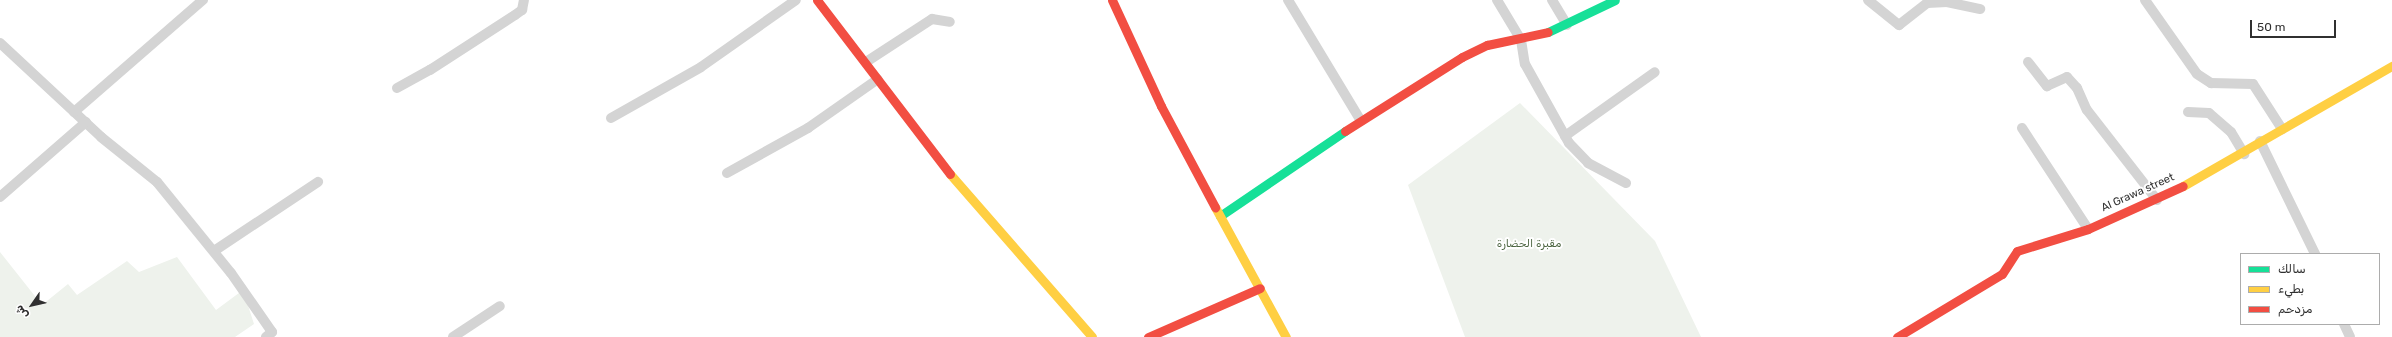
<!DOCTYPE html>
<html>
<head>
<meta charset="utf-8">
<style>
	body { margin:0 }
	#map { position:relative; width:2392px; height:337px; overflow:hidden; background:#fff; font-family:Rubik,Cairo,sans-serif }
	div>[style] { position:absolute }
	.green>* { inset:0; background:#eef2ec }
	.street>* { height:10px; margin:-5px; padding:0 5px; transform-origin:5px; border-radius:5px; background:#d4d4d4 }
	.fast>* { height:9px; margin:-4.5px; padding:0 4.5px; transform-origin:4.5px; border-radius:4.5px; background:#16e098 }
	.slow>* { height:9px; margin:-4.5px; padding:0 4.5px; transform-origin:4.5px; border-radius:4.5px; background:#ffcf43 }
	.jam>* { height:9px; margin:-4.5px; padding:0 4.5px; transform-origin:4.5px; border-radius:4.5px; background:#f24e42 }
	span { translate:-50% -50%; white-space:nowrap; text-align:center; line-height:1.15; -webkit-text-stroke:4px #fff; paint-order:stroke }
	.street-label { font-size:11px; color:#303030 }
	.park-label { font-size:11px; color:#4e6743 }
	.legend { position:absolute; left:2240px; top:253px; width:140px; height:72px; box-sizing:border-box; background:#fff; border:1px solid #acacac; margin:0; padding:5px 7px; list-style:none; font-size:12px; color:#303030 }
	.legend li { display:flex; align-items:center; gap:8px; height:20px }
	.legend b { width:20px; border:1px solid #acacac }
	.north { position:absolute; left:12px; top:285px; width:40px; height:40px; -webkit-text-stroke:3px #fff; paint-order:stroke; rotate:236deg; font-size:11px; font-weight:700; line-height:16px; text-align:center; color:#303030 }
	.north::after { content:''; display:block; margin:auto; width:14px; height:18px; background:#303030; clip-path:polygon(50% 0,100% 100%,50% 72%,0 100%) }
	.scale { position:absolute; left:2250px; top:20px; width:86px; height:18px; box-sizing:border-box; border:2px solid #303030; border-top:0; padding-left:5px; font-size:12px; line-height:14px; white-space:nowrap; color:#303030; -webkit-text-stroke:3px #fff; paint-order:stroke }
</style>
</head>
<body>
<div id="map">
	<div class="green">
		<i style="clip-path:polygon(1520px 103px,1655px 241px,1701px 337px,1465px 337px,1408px 185px)"></i>
		<i style="clip-path:polygon(0 252px,42px 305px,68px 284px,77px 295px,127px 261px,139px 272px,177px 257px,216px 310px,243px 290px,254px 324px,235px 337px,0 337px)"></i>
	</div>
	<div class="street">
		<i style="left:1288px;top:0;width:141px;rotate:58.9deg"></i>
		<i style="left:1497px;top:0;width:47px;rotate:59deg"></i>
		<i style="left:1521px;top:40px;width:24px;rotate:81deg"></i>
		<i style="left:1525px;top:64px;width:90px;rotate:60.9deg"></i>
		<i style="left:1569px;top:143px;width:28px;rotate:46deg"></i>
		<i style="left:1588px;top:163px;width:43px;rotate:27.8deg"></i>
		<i style="left:1552px;top:0;width:29px;rotate:59deg"></i>
		<i style="left:1868px;top:0;width:40px;rotate:39deg"></i>
		<i style="left:1899px;top:25px;width:36px;rotate:-38deg"></i>
		<i style="left:1927px;top:3px;width:20px;rotate:-3deg"></i>
		<i style="left:1947px;top:2px;width:34px;rotate:12deg"></i>
		<i style="left:2145px;top:0;width:90px;rotate:54.9deg"></i>
		<i style="left:2197px;top:74px;width:17px;rotate:33deg"></i>
		<i style="left:2211px;top:83px;width:42px;rotate:1.4deg"></i>
		<i style="left:2253px;top:84px;width:54px;rotate:57.2deg"></i>
		<i style="left:0;top:43px;width:138px;rotate:42.9deg"></i>
		<i style="left:101px;top:137px;width:72px;rotate:38.8deg"></i>
		<i style="left:157px;top:182px;width:117px;rotate:50.9deg"></i>
		<i style="left:231px;top:273px;width:72px;rotate:55.2deg"></i>
		<i style="left:272px;top:332px;width:8px;rotate:140deg"></i>
		<i style="left:866px;top:62px;width:79px;rotate:-33.1deg"></i>
		<i style="left:932px;top:19px;width:18px;rotate:9deg"></i>
		<i style="left:2028px;top:62px;width:31px;rotate:52deg"></i>
		<i style="left:2047px;top:86px;width:22px;rotate:-24deg"></i>
		<i style="left:2067px;top:77px;width:15px;rotate:48deg"></i>
		<i style="left:2077px;top:88px;width:24px;rotate:66deg"></i>
		<i style="left:2087px;top:110px;width:114px;rotate:52.1deg"></i>
		<i style="left:397px;top:88px;width:38px;rotate:-29deg"></i>
		<i style="left:430px;top:70px;width:101px;rotate:-32.9deg"></i>
		<i style="left:515px;top:15px;width:9px;rotate:-36deg"></i>
		<i style="left:522px;top:10px;width:10px;rotate:-79deg"></i>
		<i style="left:74px;top:112px;width:171px;rotate:-41deg"></i>
		<i style="left:2188px;top:112px;width:21px;rotate:3deg"></i>
		<i style="left:2209px;top:113px;width:29px;rotate:41deg"></i>
		<i style="left:2231px;top:132px;width:26px;rotate:59deg"></i>
		<i style="left:611px;top:118px;width:103px;rotate:-29.5deg"></i>
		<i style="left:701px;top:67px;width:116px;rotate:-35.2deg"></i>
		<i style="left:2022px;top:128px;width:121px;rotate:56.8deg"></i>
		<i style="left:1565px;top:136px;width:110px;rotate:-35.4deg"></i>
		<i style="left:2260px;top:141px;width:126px;rotate:64deg"></i>
		<i style="left:727px;top:173px;width:93px;rotate:-29.1deg"></i>
		<i style="left:808px;top:128px;width:85px;rotate:-35deg"></i>
		<i style="left:0;top:197px;width:114px;rotate:-41.1deg"></i>
		<i style="left:214px;top:251px;width:125px;rotate:-33.6deg"></i>
		<i style="left:2344px;top:324px;width:14px;rotate:65deg"></i>
		<i style="left:453px;top:337px;width:56px;rotate:-33.4deg"></i>
	</div>
	<div class="fast">
		<i style="left:1548px;top:32px;width:74px;rotate:-25.5deg"></i>
		<i style="left:1220px;top:216px;width:151px;rotate:-34.2deg"></i>
	</div>
	<div class="slow">
		<i style="left:950px;top:174px;width:216px;rotate:48.9deg"></i>
		<i style="left:2183px;top:186px;width:241px;rotate:-29.9deg"></i>
		<i style="left:1215px;top:207px;width:148px;rotate:61.4deg"></i>
	</div>
	<div class="jam">
		<i style="left:817px;top:0;width:219px;rotate:52.6deg"></i>
		<i style="left:1112px;top:0;width:117px;rotate:65.2deg"></i>
		<i style="left:1161px;top:106px;width:115px;rotate:61.9deg"></i>
		<i style="left:1345px;top:131px;width:138px;rotate:-32.3deg"></i>
		<i style="left:1462px;top:57px;width:28px;rotate:-26deg"></i>
		<i style="left:1487px;top:45px;width:62px;rotate:-12deg"></i>
		<i style="left:1148px;top:337px;width:122px;rotate:-23.6deg"></i>
		<i style="left:1897px;top:337px;width:122px;rotate:-31deg"></i>
		<i style="left:2002px;top:274px;width:27px;rotate:-57deg"></i>
		<i style="left:2017px;top:251px;width:74px;rotate:-17.2deg"></i>
		<i style="left:2088px;top:229px;width:104px;rotate:-24.4deg"></i>
	</div>
	<div class="street-label">
		<span style="left:2138px;top:193px;rotate:-24deg">Al Grawa street</span>
	</div>
	<div class="park-label">
		<span style="left:1529px;top:244px">مقبرة الحضارة</span>
	</div>
	<ul class="legend">
	<li><b style="height:5px;background:#16e098"></b>سالك</li>
	<li><b style="height:5px;background:#ffcf43"></b>بطيء</li>
	<li><b style="height:5px;background:#f24e42"></b>مزدحم</li>
	</ul>
	<div class="north">ش</div>
	<div class="scale">50 m</div>
</div>
</body>
</html>
